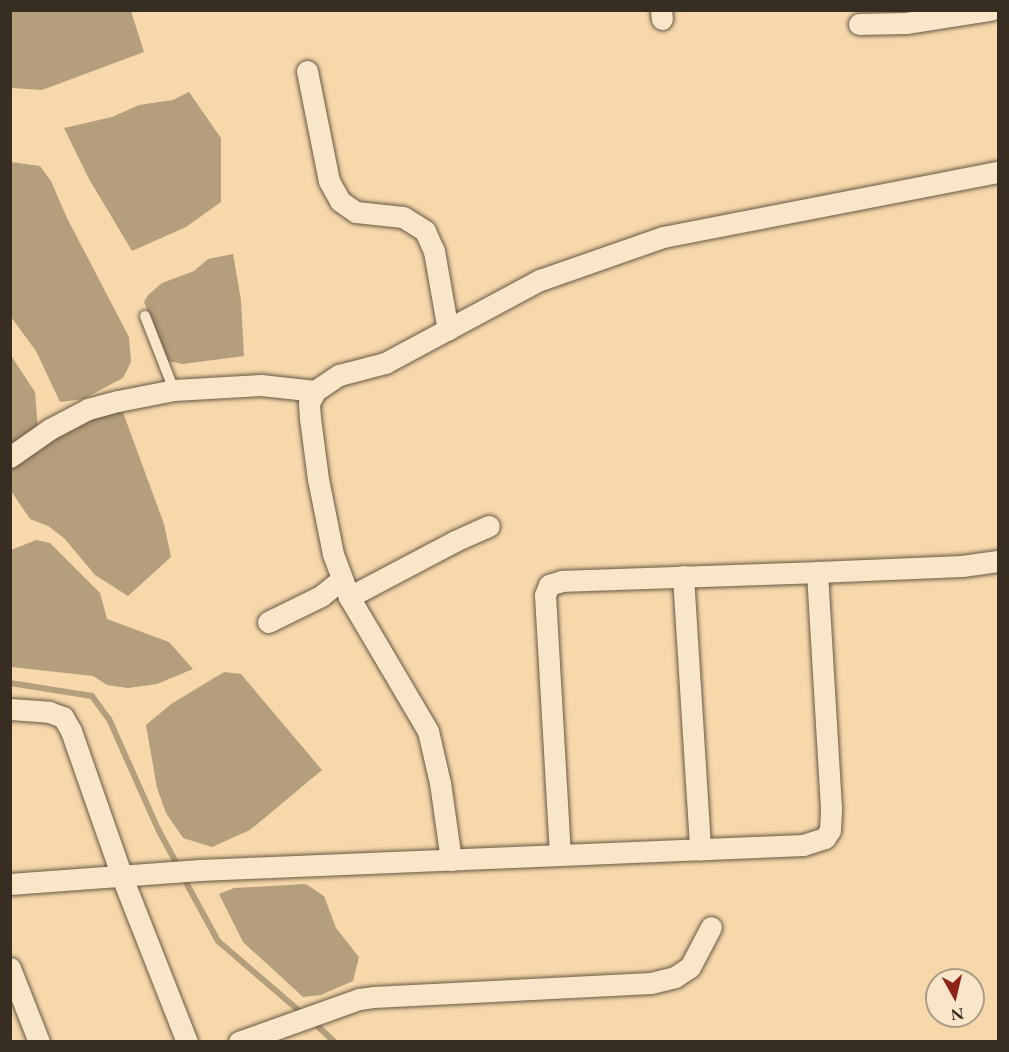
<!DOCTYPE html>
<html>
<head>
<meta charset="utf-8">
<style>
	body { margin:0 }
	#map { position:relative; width:1009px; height:1052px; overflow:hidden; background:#f6d8ab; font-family:"EB Garamond",serif }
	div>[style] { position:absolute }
	.water>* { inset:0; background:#b59e7c }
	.stream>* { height:6px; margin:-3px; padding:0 3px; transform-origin:3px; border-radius:3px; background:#b59e7c }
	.roads { filter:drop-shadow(0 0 2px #675844) drop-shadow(0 0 2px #675844) }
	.lane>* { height:10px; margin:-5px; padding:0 5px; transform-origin:5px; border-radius:5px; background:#f9e6c8 }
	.street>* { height:21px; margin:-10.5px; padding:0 10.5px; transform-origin:10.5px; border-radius:10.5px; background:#f9e6c8 }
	span { translate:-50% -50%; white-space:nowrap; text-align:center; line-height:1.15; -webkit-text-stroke:6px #f9e6c8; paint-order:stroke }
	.frame { position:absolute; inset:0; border:12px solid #372d21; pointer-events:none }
	.north { position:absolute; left:925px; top:968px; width:60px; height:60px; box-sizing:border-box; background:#f9e6c8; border:2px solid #ab9c85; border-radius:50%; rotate:172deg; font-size:16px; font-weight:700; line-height:24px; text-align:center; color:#372d21 }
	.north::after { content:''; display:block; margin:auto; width:21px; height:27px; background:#8f2418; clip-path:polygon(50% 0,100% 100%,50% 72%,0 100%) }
</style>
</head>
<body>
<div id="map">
	<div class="water">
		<i style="clip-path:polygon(10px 11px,131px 11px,144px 52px,42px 90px,11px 88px)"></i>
		<i style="clip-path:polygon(189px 92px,221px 138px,221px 202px,186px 227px,132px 251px,89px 179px,64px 128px,112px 117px,139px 105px,173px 100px)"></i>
		<i style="clip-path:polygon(11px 162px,40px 166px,51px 181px,67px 218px,129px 337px,131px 362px,123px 378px,83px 399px,60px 402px,36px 351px,11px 317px)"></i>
		<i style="clip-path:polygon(233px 254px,241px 300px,244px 356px,183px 364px,167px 361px,144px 302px,148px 295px,162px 283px,194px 271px,208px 259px)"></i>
		<i style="clip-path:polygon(10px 354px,35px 392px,38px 429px,10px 449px)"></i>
		<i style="clip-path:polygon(121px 407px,164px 524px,171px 557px,128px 596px,95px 575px,64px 538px,48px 526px,30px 519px,11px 491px,10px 465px,54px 435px,90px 417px)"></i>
		<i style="clip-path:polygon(36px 540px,50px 543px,100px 593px,107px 619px,169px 642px,193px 669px,157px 684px,128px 688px,107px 685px,93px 676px,11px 667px,11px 550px)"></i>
		<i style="clip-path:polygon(224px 672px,241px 674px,322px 770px,250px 830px,212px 847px,183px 838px,166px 813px,157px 788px,146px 725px,171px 704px)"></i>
		<i style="clip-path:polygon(306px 884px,324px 896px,336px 928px,359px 957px,353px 981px,321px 995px,303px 997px,243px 942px,219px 894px,234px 888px)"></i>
	</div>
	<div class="stream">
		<i style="left:10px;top:683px;width:83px;rotate:9deg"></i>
		<i style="left:92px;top:696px;width:29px;rotate:54deg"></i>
		<i style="left:109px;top:719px;width:120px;rotate:66deg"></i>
		<i style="left:158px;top:829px;width:44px;rotate:61.7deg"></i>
		<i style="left:183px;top:877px;width:73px;rotate:61.3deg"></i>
		<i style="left:218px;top:941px;width:112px;rotate:40.7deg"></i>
		<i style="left:311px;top:1020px;width:33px;rotate:43deg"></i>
	</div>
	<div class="roads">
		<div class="lane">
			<i style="left:145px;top:316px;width:79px;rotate:68.6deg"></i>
		</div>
		<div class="street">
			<i style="left:661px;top:10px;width:9px;rotate:84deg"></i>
			<i style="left:859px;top:24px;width:47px;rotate:-1.2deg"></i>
			<i style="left:906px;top:23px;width:85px;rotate:-8.8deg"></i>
			<i style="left:307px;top:71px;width:112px;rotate:78.7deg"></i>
			<i style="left:329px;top:181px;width:23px;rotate:61deg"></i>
			<i style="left:340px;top:201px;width:19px;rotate:35deg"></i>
			<i style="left:356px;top:212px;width:47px;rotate:6.1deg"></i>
			<i style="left:403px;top:217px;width:26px;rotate:32deg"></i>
			<i style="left:425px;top:231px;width:22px;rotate:66deg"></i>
			<i style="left:434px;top:251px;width:80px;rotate:80deg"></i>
			<i style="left:10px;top:457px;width:49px;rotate:-35deg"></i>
			<i style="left:50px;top:429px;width:43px;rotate:-27.8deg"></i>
			<i style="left:88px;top:409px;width:31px;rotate:-15deg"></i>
			<i style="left:118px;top:401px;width:57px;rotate:-11.1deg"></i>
			<i style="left:174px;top:390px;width:87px;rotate:-3.3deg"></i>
			<i style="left:261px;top:385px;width:54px;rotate:6.3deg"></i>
			<i style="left:683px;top:576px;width:274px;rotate:86.4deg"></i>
			<i style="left:349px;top:597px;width:120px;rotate:-27.8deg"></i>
			<i style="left:455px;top:541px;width:37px;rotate:-24deg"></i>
			<i style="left:268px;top:622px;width:59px;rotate:-26.1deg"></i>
			<i style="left:321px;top:596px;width:26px;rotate:-39deg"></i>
			<i style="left:10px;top:709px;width:39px;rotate:4deg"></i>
			<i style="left:49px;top:712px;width:15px;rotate:20deg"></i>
			<i style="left:63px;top:717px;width:16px;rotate:60deg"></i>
			<i style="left:71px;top:731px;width:155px;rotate:70.7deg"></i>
			<i style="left:122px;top:877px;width:177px;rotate:68.5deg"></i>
			<i style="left:560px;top:855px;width:260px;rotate:-93.3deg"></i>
			<i style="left:545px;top:595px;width:11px;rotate:-68deg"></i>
			<i style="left:549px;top:585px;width:14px;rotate:-17deg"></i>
			<i style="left:562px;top:581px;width:255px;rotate:-2deg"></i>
			<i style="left:451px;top:860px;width:78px;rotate:-98.1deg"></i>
			<i style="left:440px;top:783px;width:53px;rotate:-103deg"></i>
			<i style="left:428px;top:731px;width:156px;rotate:-120.5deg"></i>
			<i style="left:349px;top:597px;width:46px;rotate:-110.4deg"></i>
			<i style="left:333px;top:554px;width:76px;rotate:-101.3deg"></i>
			<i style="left:318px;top:479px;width:62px;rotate:-97.5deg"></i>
			<i style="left:310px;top:418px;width:15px;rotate:-94deg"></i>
			<i style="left:309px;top:403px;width:13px;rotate:-63deg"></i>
			<i style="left:315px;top:391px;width:29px;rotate:-34deg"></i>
			<i style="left:339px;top:375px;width:48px;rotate:-14.6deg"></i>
			<i style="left:385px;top:363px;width:176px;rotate:-28.2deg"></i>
			<i style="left:540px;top:280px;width:130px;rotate:-19.3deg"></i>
			<i style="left:663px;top:237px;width:341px;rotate:-11deg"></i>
			<i style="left:10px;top:884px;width:190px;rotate:-4.2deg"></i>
			<i style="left:199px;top:870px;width:605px;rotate:-2.37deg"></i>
			<i style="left:803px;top:845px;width:23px;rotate:-18deg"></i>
			<i style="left:825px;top:838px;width:9px;rotate:-58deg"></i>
			<i style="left:830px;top:830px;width:22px;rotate:-87deg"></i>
			<i style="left:831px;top:808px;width:236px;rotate:-93.4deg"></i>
			<i style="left:817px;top:572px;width:145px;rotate:-2.4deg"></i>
			<i style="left:962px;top:566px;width:36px;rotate:-8deg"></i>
			<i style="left:10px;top:968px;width:79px;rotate:68.6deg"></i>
			<i style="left:239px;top:1042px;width:127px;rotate:-19.7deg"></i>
			<i style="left:359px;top:999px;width:14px;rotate:-8deg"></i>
			<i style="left:373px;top:997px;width:278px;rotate:-2.9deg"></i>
			<i style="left:651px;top:983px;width:25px;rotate:-14deg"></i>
			<i style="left:675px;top:977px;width:18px;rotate:-34deg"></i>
			<i style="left:690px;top:967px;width:45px;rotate:-62.3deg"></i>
		</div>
	</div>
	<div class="frame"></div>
	<div class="north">N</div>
</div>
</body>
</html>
